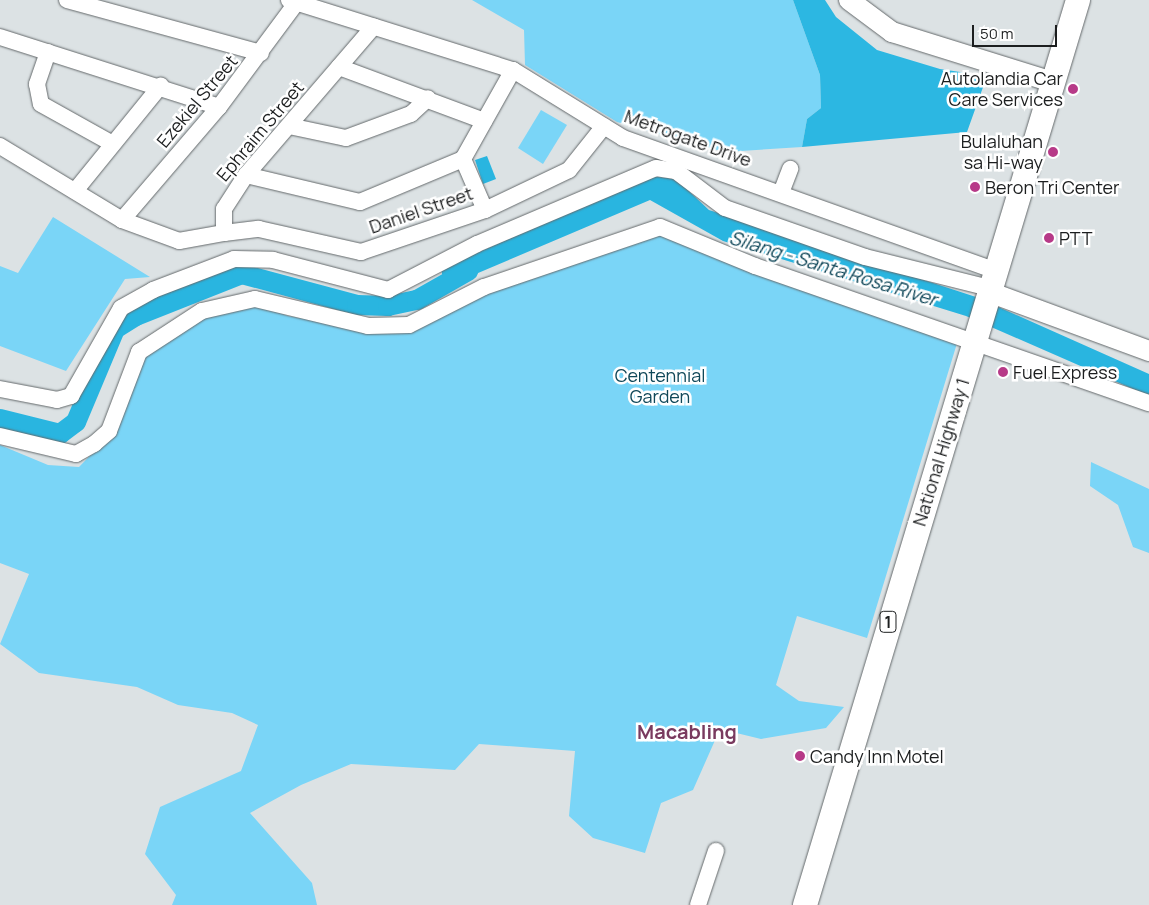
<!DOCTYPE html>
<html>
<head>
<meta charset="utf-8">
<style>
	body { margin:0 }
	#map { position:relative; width:1149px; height:905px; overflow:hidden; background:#dce2e4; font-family:Manrope,sans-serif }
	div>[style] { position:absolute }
	.green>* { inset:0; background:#7ad5f7 }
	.forest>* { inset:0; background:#2cb7e2 }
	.water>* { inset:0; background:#29b5e0 }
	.river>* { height:20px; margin:-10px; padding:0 10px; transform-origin:10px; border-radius:10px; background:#29b5e0 }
	.roads { filter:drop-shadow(0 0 1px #64696b) drop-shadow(0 0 1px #64696b) }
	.minor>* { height:16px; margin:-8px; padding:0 8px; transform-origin:8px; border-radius:8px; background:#fff }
	.major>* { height:20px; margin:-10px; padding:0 10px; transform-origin:10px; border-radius:10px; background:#fff }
	.highway>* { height:24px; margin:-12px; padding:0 12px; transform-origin:12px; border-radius:12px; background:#fff }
	.dots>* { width:14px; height:14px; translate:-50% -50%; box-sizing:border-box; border:2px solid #fff; border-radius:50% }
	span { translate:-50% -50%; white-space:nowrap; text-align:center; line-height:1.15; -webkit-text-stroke:5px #fff; paint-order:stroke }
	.shield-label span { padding:1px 4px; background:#fff; border:1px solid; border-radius:4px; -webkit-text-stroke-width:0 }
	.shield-label { font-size:16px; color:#1c1e1f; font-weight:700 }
	.poi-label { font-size:18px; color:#1c1e1f }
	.right { translate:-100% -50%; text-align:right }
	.left { translate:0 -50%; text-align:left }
	.street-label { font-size:18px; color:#1c1e1f }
	.park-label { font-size:18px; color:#104859 }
	.water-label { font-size:19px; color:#0f4759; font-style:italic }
	.quarter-label { font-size:20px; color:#793a5f; font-weight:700 }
	.scale { position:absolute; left:972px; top:25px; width:85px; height:22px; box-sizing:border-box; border:2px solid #1c1e1f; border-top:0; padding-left:6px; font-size:15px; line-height:18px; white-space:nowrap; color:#1c1e1f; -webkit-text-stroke:4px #fff; paint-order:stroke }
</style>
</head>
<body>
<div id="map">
	<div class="green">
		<i style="clip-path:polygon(472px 0,793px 0,820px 75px,821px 108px,807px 119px,802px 147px,725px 152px,617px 122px,525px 65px,524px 30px)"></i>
		<i style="clip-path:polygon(541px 110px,567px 125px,543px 164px,518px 148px)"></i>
		<i style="clip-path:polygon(53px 217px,150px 277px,125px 279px,66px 371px,0 346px,0 266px,18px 273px)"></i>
		<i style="clip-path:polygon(661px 231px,958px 340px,867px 638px,797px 616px,776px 685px,799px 701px,844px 707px,826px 728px,761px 739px,720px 729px,693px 790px,661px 803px,645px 853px,593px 838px,569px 816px,575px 751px,479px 744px,455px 770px,351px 764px,301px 785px,250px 813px,312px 883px,317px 905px,172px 905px,176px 895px,145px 854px,160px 807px,241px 771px,258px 725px,232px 713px,178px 705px,137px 687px,39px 673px,0 644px,29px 574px,0 563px,0 445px,48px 465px,79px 467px,112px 433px,142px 356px,204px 314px,260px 305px,288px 316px,368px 329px,410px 327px,483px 284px)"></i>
		<i style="clip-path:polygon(1091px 462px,1149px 489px,1149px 553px,1133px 547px,1118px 505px,1090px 486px)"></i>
	</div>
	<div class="forest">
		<i style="clip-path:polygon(793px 0,825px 0,836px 17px,877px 50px,940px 69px,987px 76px,967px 132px,802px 147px,807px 119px,821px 108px,820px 75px)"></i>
	</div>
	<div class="water">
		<i style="clip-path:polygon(487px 156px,496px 179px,483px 184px,475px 160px)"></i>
		<i style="clip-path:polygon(650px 176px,676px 179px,709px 210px,976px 297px,1149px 374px,1149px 396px,966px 316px,723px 241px,650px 200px,445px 287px,441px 269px)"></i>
	</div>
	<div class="river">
		<i style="left:0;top:419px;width:62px;rotate:14deg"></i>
		<i style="left:60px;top:434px;width:20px;rotate:-37deg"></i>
		<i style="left:76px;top:422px;width:101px;rotate:-67.2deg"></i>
		<i style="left:115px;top:329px;width:25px;rotate:-32deg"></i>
		<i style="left:136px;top:316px;width:114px;rotate:-21.6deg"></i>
		<i style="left:242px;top:274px;width:119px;rotate:15.1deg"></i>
		<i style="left:357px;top:305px;width:31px;rotate:2deg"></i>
		<i style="left:388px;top:306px;width:30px;rotate:-12deg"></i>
		<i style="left:417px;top:300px;width:59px;rotate:-29.6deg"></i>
	</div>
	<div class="roads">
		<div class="minor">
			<i style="left:67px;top:0;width:201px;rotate:15.3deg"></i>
			<i style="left:289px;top:0;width:235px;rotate:17.4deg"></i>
			<i style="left:513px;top:70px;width:129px;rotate:31.7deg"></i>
			<i style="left:623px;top:138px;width:396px;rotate:19.6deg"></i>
			<i style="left:0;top:37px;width:230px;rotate:17.7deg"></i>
			<i style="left:48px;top:52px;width:34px;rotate:109deg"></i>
			<i style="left:37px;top:84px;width:20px;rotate:79deg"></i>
			<i style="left:41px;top:104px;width:82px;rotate:29.1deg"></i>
			<i style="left:339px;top:67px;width:155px;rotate:20.4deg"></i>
			<i style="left:289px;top:126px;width:58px;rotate:11.9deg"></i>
			<i style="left:346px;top:138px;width:69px;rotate:-20.3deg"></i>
			<i style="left:411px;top:114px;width:23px;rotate:-43deg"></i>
			<i style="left:0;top:146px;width:143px;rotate:31.2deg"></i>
			<i style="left:122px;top:220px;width:61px;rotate:20.2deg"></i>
			<i style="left:179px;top:241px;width:46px;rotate:-10.1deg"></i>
			<i style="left:224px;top:233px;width:24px;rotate:-90deg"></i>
			<i style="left:224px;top:209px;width:40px;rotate:-57.1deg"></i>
			<i style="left:246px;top:175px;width:196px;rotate:-49.3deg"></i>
			<i style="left:246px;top:175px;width:117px;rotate:13.3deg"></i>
			<i style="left:360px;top:202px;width:112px;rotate:-22.7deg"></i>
			<i style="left:75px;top:191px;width:136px;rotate:-50.9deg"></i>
			<i style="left:781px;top:193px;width:26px;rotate:-69deg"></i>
			<i style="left:485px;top:210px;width:56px;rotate:-113.3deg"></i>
			<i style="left:463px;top:159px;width:102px;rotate:-60.7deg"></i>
			<i style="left:122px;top:220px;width:149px;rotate:-49.4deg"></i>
			<i style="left:219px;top:107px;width:131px;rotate:-53.4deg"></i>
			<i style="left:224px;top:233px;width:35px;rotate:-7deg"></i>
			<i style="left:259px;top:229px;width:105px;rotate:12.7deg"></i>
			<i style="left:361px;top:252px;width:131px;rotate:-18.7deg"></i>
			<i style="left:485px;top:210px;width:93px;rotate:-25.5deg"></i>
			<i style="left:569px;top:170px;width:56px;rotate:-51.5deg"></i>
			<i style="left:0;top:389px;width:58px;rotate:10.9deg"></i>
			<i style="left:57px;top:400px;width:15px;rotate:-16deg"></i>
			<i style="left:71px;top:396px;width:101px;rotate:-60.4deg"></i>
			<i style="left:121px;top:308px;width:37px;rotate:-29deg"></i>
			<i style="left:153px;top:290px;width:87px;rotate:-20.9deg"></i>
			<i style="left:234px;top:259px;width:39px;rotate:1deg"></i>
			<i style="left:273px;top:260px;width:119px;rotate:14.6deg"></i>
			<i style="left:388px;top:290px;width:100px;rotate:-27.3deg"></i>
			<i style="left:477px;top:244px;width:194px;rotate:-23deg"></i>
			<i style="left:656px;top:168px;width:20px;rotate:9deg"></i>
			<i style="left:676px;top:171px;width:61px;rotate:37.1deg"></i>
			<i style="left:725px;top:208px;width:148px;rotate:19.3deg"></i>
			<i style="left:865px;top:257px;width:124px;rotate:14deg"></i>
			<i style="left:985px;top:287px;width:6px;rotate:51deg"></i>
			<i style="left:0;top:436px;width:78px;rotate:13.3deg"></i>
			<i style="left:76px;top:454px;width:21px;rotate:-29deg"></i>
			<i style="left:94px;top:444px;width:20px;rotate:-41deg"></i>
			<i style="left:109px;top:431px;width:85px;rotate:-69.2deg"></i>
			<i style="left:139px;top:352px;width:75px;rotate:-33.1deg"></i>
			<i style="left:202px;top:311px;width:54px;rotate:-12.8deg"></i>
			<i style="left:255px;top:299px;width:116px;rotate:13.4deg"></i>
			<i style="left:368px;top:326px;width:41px;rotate:-1.4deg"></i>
			<i style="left:409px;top:325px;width:84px;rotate:-26.9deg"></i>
			<i style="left:484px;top:287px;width:186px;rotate:-18.8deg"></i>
			<i style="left:660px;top:227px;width:103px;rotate:22.3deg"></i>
			<i style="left:755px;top:266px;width:417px;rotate:19.2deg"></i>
			<i style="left:698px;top:905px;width:57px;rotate:-71.6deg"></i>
		</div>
		<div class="major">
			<i style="left:849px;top:0;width:54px;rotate:36.7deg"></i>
			<i style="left:892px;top:32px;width:169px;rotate:17.3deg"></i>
			<i style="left:989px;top:292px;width:171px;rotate:20.2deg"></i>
		</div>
		<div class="highway">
			<i style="left:805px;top:905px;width:945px;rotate:-73.21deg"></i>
		</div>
	</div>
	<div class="dots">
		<i style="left:1073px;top:89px;background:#b73a88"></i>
		<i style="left:1053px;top:152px;background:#b73a88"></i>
		<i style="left:975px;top:187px;background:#b73a88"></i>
		<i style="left:1049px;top:238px;background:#b73a88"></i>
		<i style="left:1003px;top:372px;background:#b73a88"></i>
		<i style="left:800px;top:756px;background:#b73a88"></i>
	</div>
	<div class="shield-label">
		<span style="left:888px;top:622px">1</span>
	</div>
	<div class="poi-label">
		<span class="right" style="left:1063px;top:89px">Autolandia Car<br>Care Services</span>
		<span class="right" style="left:1043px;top:152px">Bulaluhan<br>sa Hi-way</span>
		<span class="left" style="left:985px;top:187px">Beron Tri Center</span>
		<span class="left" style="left:1059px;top:238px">PTT</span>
		<span class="left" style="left:1013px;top:372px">Fuel Express</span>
		<span class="left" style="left:810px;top:756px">Candy Inn Motel</span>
	</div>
	<div class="street-label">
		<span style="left:197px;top:101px;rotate:-50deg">Ezekiel Street</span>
		<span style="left:260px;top:131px;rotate:-50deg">Ephraim Street</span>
		<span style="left:688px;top:138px;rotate:20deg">Metrogate Drive</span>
		<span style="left:421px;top:210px;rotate:-19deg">Daniel Street</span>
		<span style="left:941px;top:452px;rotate:-73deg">National Highway 1</span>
	</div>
	<div class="park-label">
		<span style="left:660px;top:386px">Centennial<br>Garden</span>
	</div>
	<div class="water-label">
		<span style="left:833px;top:269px;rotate:17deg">Silang - Santa Rosa River</span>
	</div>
	<div class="quarter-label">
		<span style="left:687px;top:731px">Macabling</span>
	</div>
	<div class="scale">50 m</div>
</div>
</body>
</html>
